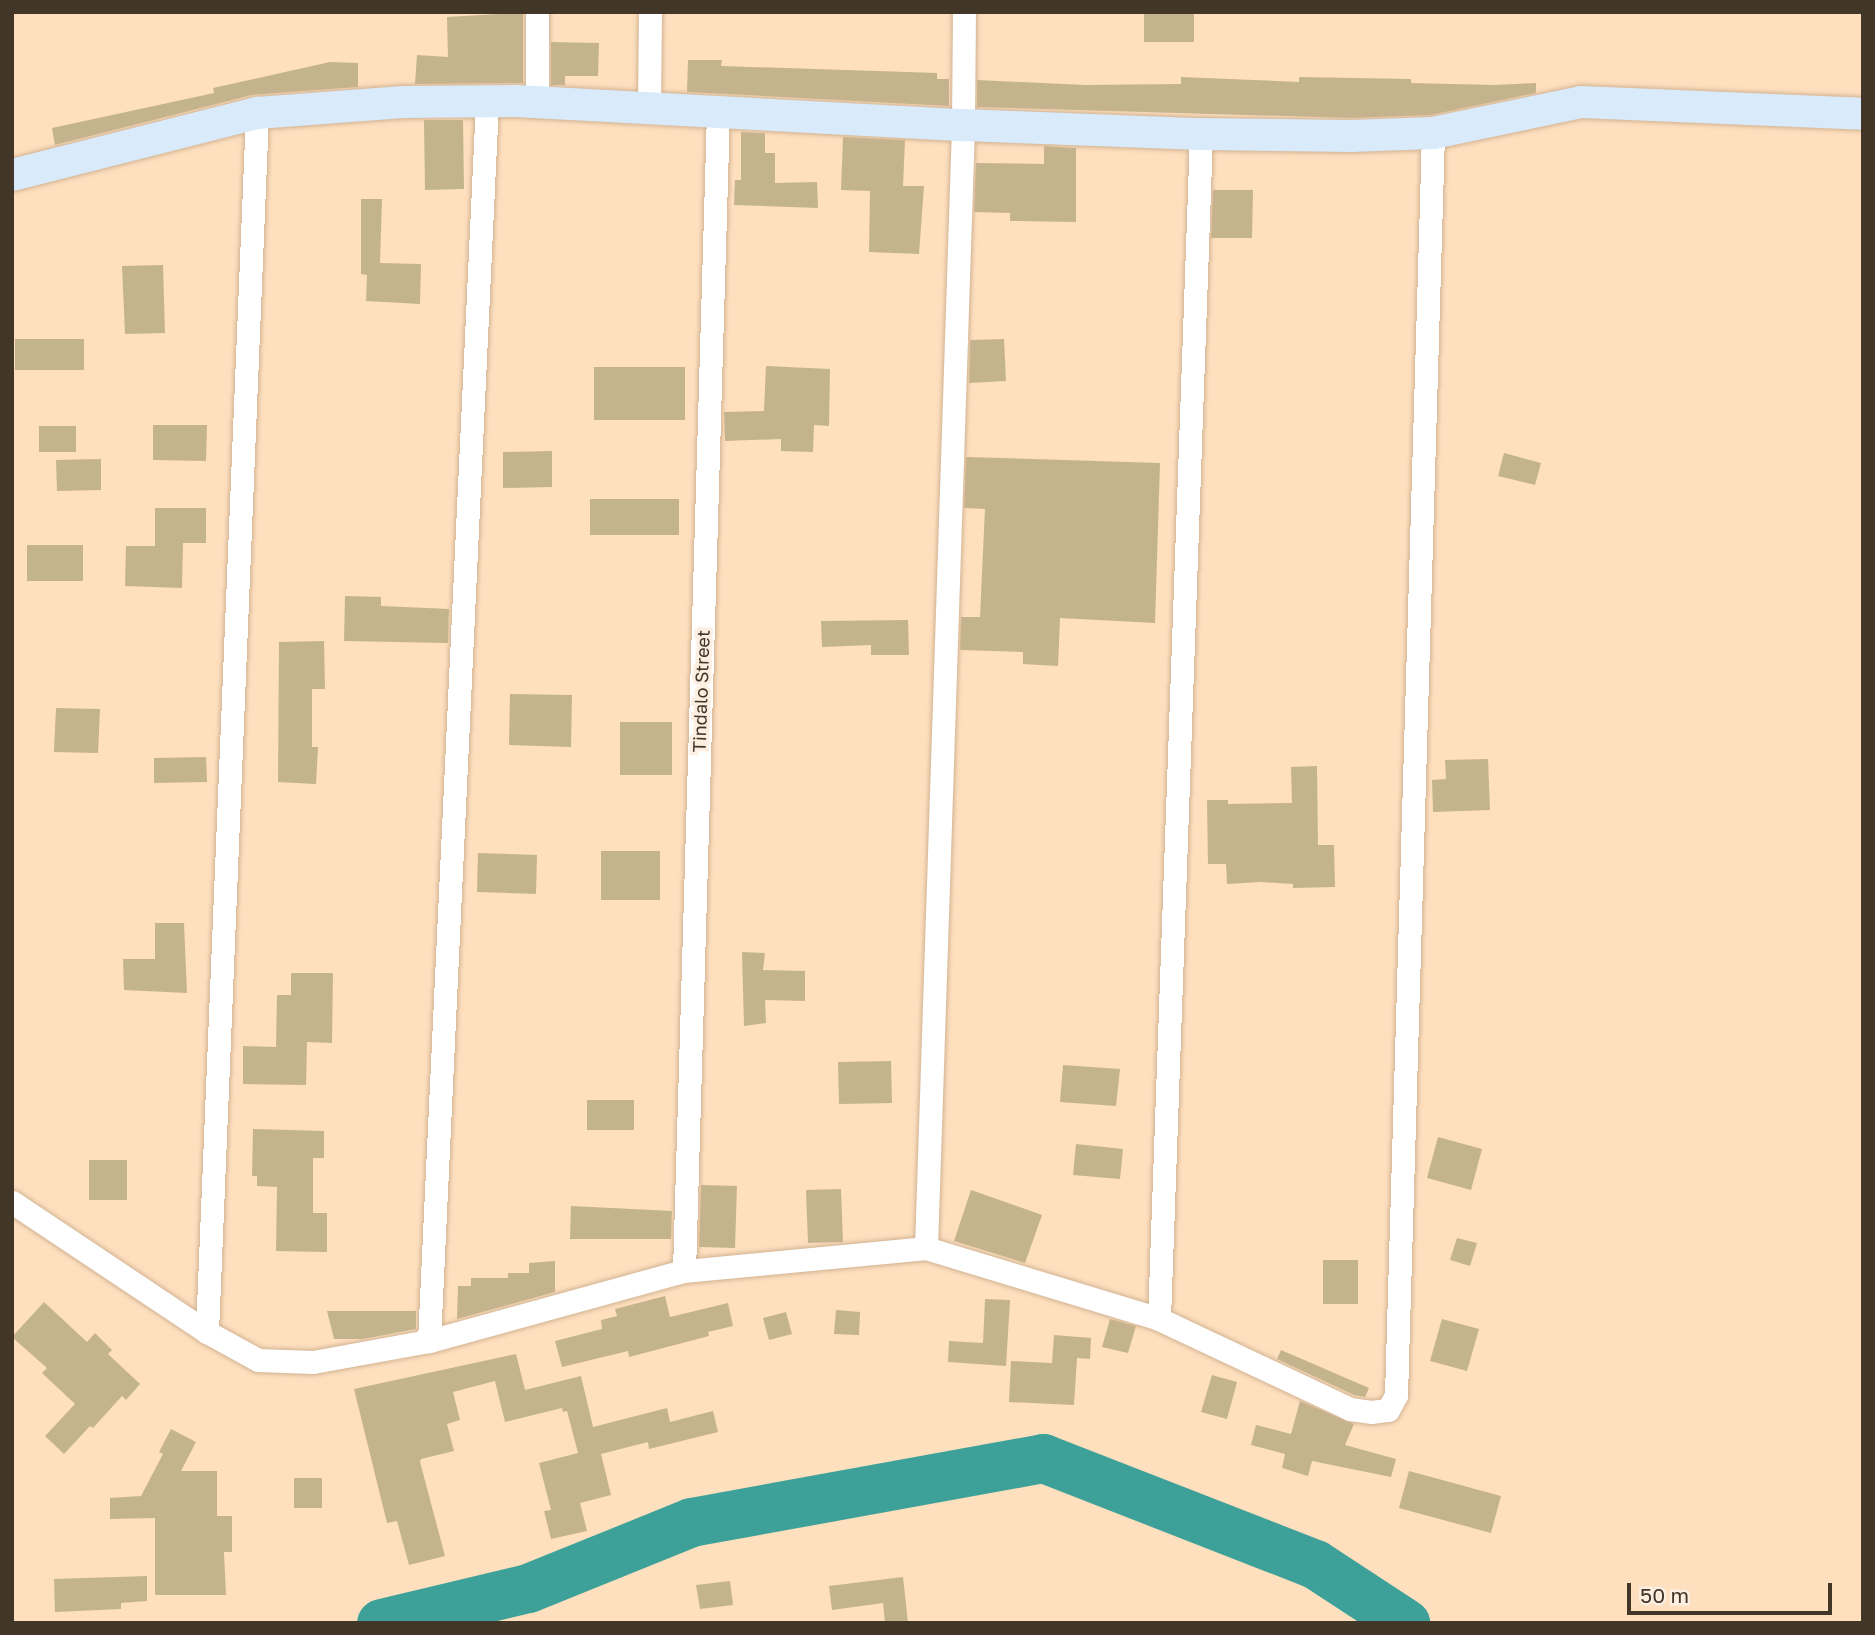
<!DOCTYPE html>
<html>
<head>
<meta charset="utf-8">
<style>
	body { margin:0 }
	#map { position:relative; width:1875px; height:1635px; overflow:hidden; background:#fedfbe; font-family:"Golos Text",sans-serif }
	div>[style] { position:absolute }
	.river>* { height:49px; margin:-24.5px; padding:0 24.5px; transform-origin:24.5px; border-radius:24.5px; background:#3ea199 }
	.building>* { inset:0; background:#c4b48d }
	.roads { filter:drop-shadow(0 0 2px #d1b393) drop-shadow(0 0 2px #d1b393) }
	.street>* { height:23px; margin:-11.5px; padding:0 11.5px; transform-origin:11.5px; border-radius:11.5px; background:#fff }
	.secondary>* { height:32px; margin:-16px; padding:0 16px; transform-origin:16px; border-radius:16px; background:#d9eafb }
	span { translate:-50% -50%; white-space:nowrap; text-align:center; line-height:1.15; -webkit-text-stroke:7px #fcefe2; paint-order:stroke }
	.street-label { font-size:18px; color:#423629 }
	.frame { position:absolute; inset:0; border:14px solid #423629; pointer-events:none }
	.scale { position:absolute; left:1627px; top:1583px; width:205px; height:32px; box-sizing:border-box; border:4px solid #423629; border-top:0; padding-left:9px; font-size:21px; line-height:24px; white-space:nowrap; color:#423629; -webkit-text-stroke:5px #fcefe2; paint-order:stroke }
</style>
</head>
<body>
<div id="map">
	<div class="river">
		<i style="left:381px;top:1623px;width:151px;rotate:-13.4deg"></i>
		<i style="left:528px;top:1588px;width:176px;rotate:-22deg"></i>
		<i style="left:691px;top:1522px;width:358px;rotate:-10.3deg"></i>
		<i style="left:1043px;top:1458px;width:292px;rotate:21.3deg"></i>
		<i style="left:1315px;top:1564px;width:108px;rotate:33.2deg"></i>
	</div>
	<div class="building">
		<i style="clip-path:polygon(1144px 12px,1194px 12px,1194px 42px,1144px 42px)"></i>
		<i style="clip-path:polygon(499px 14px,523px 14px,523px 83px,415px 84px,417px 55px,448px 57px,447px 17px)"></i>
		<i style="clip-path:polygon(551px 42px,599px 43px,598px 76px,565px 76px,565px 85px,551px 85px)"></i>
		<i style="clip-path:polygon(688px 60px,722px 60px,721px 66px,937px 73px,937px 79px,949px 79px,949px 106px,687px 92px)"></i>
		<i style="clip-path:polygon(330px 62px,358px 63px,358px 87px,252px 95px,55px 145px,52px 128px,214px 93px,213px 88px)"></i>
		<i style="clip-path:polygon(1181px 77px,1299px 82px,1299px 77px,1411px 79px,1411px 83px,1494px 85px,1536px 83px,1536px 93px,1431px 115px,1351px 118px,977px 107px,977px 80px,1085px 85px,1181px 84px)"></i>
		<i style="clip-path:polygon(424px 120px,463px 120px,464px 189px,425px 190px)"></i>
		<i style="clip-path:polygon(741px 132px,765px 133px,765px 153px,775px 153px,775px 183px,817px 182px,818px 208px,734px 205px,735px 180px,741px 180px)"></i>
		<i style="clip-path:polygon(843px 137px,905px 140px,903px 186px,924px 186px,919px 254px,869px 252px,870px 191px,841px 190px)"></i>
		<i style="clip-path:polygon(1044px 146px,1076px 148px,1076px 222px,1010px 221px,1010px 213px,974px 212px,976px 163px,1044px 164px)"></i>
		<i style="clip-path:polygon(1213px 190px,1253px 190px,1252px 238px,1211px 238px)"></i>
		<i style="clip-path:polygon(361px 199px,382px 199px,380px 263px,421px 264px,420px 304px,366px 301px,367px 275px,361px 274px)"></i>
		<i style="clip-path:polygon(163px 265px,165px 333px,125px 334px,122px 266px)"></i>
		<i style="clip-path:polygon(15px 339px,84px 339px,84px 370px,15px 370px)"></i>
		<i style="clip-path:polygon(1004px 339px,1006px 381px,969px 383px,970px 340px)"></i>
		<i style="clip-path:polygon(766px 366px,830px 369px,829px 426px,814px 425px,813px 452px,781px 451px,781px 439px,725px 441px,724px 412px,764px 411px)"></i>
		<i style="clip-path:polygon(594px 367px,685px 367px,685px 420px,594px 420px)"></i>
		<i style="clip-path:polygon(153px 425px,207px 425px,206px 461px,153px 460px)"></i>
		<i style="clip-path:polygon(39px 426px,76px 426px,76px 452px,39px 452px)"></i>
		<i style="clip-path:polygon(552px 451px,552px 487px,503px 488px,503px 452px)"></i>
		<i style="clip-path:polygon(1504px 453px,1541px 463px,1535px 485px,1498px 476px)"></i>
		<i style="clip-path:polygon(966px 457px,1160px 463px,1155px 623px,1060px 618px,1058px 666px,1023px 664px,1023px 652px,960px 650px,961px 617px,980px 617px,985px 509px,964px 508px)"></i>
		<i style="clip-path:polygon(101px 459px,101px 490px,57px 491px,56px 460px)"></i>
		<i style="clip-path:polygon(590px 499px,679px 499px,679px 535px,590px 535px)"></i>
		<i style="clip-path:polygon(155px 508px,206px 508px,206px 543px,183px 543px,182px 588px,125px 586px,126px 546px,155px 546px)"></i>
		<i style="clip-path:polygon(27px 545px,83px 545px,83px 581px,27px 581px)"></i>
		<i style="clip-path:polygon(345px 596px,381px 597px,381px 606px,449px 609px,448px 643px,344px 641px)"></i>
		<i style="clip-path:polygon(908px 620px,909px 655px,871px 655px,871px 645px,822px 647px,821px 621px)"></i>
		<i style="clip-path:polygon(324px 641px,325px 689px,312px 689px,312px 747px,318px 747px,316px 784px,278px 782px,279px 642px)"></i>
		<i style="clip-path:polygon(510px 694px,572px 695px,571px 747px,509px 745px)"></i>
		<i style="clip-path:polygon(56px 708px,100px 709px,98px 753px,54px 752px)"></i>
		<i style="clip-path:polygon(620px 722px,672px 722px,672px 775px,620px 775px)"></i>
		<i style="clip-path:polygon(206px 757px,207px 782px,154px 783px,154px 758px)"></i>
		<i style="clip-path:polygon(1488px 759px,1490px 810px,1433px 812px,1432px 780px,1446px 779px,1445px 760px)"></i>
		<i style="clip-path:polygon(1317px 766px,1318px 845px,1334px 845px,1335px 887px,1293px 888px,1293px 884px,1260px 882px,1227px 884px,1226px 864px,1208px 864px,1207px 800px,1228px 800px,1228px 804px,1292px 803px,1291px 767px)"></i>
		<i style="clip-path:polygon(601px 851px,660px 851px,660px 900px,601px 900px)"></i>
		<i style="clip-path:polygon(478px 853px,537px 855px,536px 894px,477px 892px)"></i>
		<i style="clip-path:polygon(155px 923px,184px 923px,187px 993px,124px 990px,123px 959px,155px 959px)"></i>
		<i style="clip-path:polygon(742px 952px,765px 953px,763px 970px,805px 971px,805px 1001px,765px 1000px,766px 1023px,744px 1026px)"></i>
		<i style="clip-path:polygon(291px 973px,333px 973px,332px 1043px,307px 1042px,306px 1085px,243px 1084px,243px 1046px,276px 1047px,277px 995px,291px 995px)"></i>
		<i style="clip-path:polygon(891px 1061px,892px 1103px,839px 1104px,838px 1062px)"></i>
		<i style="clip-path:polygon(1063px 1065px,1120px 1069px,1116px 1106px,1060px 1102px)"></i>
		<i style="clip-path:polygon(587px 1100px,634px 1100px,634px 1130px,587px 1130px)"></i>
		<i style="clip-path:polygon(253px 1129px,324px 1131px,324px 1158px,313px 1158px,313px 1213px,327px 1213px,327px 1252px,276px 1251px,277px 1187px,257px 1186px,257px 1176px,252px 1176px)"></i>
		<i style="clip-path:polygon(1438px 1137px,1482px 1149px,1471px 1190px,1427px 1178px)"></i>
		<i style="clip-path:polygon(1076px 1144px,1123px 1149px,1120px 1179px,1073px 1175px)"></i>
		<i style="clip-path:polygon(89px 1160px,127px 1160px,127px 1200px,89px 1200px)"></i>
		<i style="clip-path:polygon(701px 1185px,737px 1186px,735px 1248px,699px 1247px)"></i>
		<i style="clip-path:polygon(841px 1189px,843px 1242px,808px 1243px,806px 1190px)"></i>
		<i style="clip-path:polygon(971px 1190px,1042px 1215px,1025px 1263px,954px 1241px)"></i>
		<i style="clip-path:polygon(571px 1206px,672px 1211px,671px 1239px,570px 1239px)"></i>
		<i style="clip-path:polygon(1457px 1238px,1477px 1243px,1470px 1266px,1450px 1260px)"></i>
		<i style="clip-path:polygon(1323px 1260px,1358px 1260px,1358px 1304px,1323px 1304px)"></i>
		<i style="clip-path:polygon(555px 1261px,555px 1292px,457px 1319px,458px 1286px,471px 1286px,471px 1278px,508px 1278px,508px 1273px,529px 1273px,529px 1263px)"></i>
		<i style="clip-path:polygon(665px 1296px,670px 1317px,728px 1303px,733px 1326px,708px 1332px,709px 1336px,629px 1357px,628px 1351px,562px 1367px,555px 1341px,602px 1329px,601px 1320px,617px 1316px,615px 1309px)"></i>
		<i style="clip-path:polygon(985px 1299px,1010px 1300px,1006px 1366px,948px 1362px,949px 1341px,983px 1343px)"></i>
		<i style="clip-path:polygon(44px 1302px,87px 1342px,95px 1333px,112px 1350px,108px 1354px,140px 1384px,126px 1400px,122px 1396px,93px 1428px,90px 1426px,64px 1454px,45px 1436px,75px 1404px,42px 1373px,47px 1368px,12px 1337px)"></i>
		<i style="clip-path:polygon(836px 1310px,860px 1312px,859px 1335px,834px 1334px)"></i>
		<i style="clip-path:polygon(327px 1311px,416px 1311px,416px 1329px,363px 1339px,334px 1339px)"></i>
		<i style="clip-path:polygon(786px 1312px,792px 1334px,769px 1340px,763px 1318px)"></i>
		<i style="clip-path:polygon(1110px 1319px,1136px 1326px,1128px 1353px,1102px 1347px)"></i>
		<i style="clip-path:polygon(1442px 1319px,1479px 1329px,1467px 1371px,1430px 1361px)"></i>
		<i style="clip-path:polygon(1054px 1335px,1091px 1338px,1090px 1359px,1077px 1358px,1074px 1405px,1009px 1402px,1011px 1361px,1052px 1363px)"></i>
		<i style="clip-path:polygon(1281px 1350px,1369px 1388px,1365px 1397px,1354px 1395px,1277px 1359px)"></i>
		<i style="clip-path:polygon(516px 1354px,525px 1390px,581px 1376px,593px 1427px,667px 1408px,670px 1422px,713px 1411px,718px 1432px,649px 1449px,648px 1442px,601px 1454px,611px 1495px,580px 1503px,587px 1531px,551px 1539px,544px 1511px,551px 1510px,539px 1463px,578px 1453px,567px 1411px,563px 1412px,562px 1408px,505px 1422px,495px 1381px,453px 1392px,460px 1420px,447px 1424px,454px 1451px,421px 1459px,420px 1462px,445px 1556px,409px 1565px,397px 1521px,387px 1523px,354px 1389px)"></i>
		<i style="clip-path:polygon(1212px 1375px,1237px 1382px,1227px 1419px,1201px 1412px)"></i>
		<i style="clip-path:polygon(1300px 1401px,1354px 1424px,1345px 1445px,1396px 1459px,1391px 1477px,1312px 1461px,1308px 1476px,1282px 1468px,1285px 1454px,1251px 1445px,1256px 1425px,1291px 1434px)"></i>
		<i style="clip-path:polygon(171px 1429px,196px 1442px,181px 1471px,217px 1471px,217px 1516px,232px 1516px,232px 1552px,224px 1552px,226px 1595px,155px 1595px,155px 1518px,110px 1519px,110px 1498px,141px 1496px,163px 1454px,159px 1452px)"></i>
		<i style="clip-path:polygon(1409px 1471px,1501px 1496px,1491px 1533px,1399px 1508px)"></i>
		<i style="clip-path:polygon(294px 1478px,322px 1478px,322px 1508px,294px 1508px)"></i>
		<i style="clip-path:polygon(147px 1576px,147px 1601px,121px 1603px,121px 1609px,55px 1612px,54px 1579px)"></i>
		<i style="clip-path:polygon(903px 1577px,908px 1623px,885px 1623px,883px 1603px,832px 1610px,829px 1586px)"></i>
		<i style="clip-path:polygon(730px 1581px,733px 1605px,700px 1609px,696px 1585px)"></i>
	</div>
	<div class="roads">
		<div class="street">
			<i style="left:537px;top:12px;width:90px;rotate:90deg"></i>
			<i style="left:649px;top:106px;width:94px;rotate:-89.4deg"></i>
			<i style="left:12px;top:1202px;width:234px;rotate:33.7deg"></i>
			<i style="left:207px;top:1332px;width:58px;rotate:28.8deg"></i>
			<i style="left:258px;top:1360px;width:55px;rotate:2.1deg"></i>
			<i style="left:313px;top:1362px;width:118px;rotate:-10.3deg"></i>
			<i style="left:429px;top:1341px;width:264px;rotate:-15.4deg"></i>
			<i style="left:684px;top:1271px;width:243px;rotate:-5.4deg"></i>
			<i style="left:926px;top:1248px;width:244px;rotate:16.9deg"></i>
			<i style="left:1159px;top:1319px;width:211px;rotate:25.2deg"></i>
			<i style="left:1350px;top:1409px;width:21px;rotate:8deg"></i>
			<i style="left:1371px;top:1412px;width:17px;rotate:-7deg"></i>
			<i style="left:1388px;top:1410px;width:17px;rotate:-62deg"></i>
			<i style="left:1396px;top:1395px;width:1263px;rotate:-88.32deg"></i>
			<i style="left:926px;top:1248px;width:1124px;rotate:-88.11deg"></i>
			<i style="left:963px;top:125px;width:113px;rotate:-89.5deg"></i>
			<i style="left:684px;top:1271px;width:1159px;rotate:-88.32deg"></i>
			<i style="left:1159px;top:1319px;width:1186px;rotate:-87.97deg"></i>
			<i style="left:207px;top:1332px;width:1220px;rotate:-87.65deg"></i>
			<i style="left:429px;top:1341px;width:1242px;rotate:-87.32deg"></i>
		</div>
		<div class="secondary">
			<i style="left:12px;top:175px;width:253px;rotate:-14.2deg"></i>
			<i style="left:257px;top:113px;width:147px;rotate:-4.3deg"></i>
			<i style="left:404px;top:102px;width:111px;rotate:-0.5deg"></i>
			<i style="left:515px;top:101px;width:449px;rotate:3.1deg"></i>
			<i style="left:963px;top:125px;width:238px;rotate:2.2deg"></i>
			<i style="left:1201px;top:134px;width:150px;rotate:0.8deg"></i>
			<i style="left:1351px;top:136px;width:82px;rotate:-2.1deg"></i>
			<i style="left:1433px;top:133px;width:151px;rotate:-11.8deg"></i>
			<i style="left:1581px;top:102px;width:282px;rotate:2.4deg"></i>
		</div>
	</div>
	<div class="street-label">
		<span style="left:701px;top:691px;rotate:-88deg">Tindalo Street</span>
	</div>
	<div class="frame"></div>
	<div class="scale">50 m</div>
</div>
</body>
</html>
